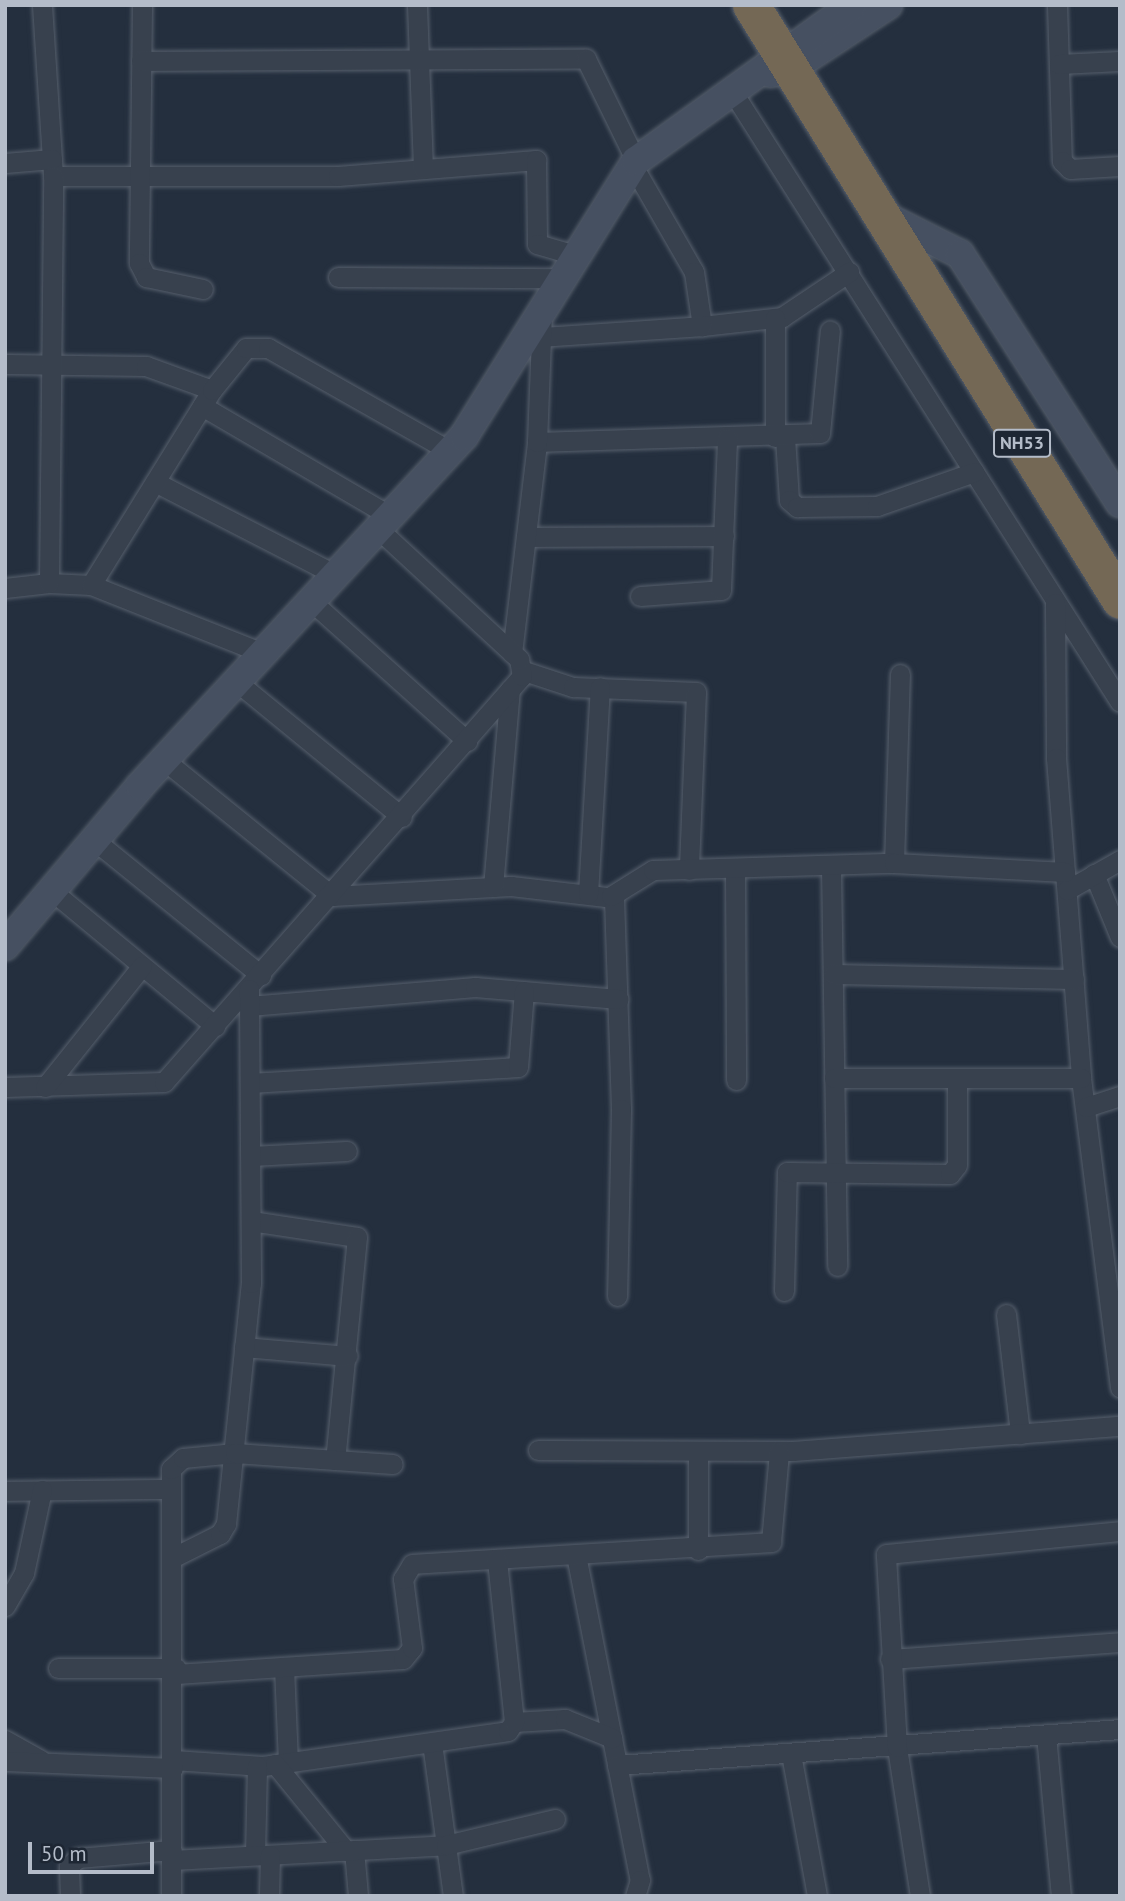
<!DOCTYPE html>
<html>
<head>
<meta charset="utf-8">
<style>
	body { margin:0 }
	#map { position:relative; width:1125px; height:1901px; overflow:hidden; background:#242f3e; font-family:"PT Sans",sans-serif }
	div>[style] { position:absolute }
	.roads { filter:drop-shadow(0 0 2px #565f6c) drop-shadow(0 0 2px #565f6c) }
	.street>* { height:19px; margin:-9.5px; padding:0 9.5px; transform-origin:9.5px; border-radius:9.5px; background:#38414e }
	.secondary>* { height:28px; margin:-14px; padding:0 14px; transform-origin:14px; border-radius:14px; background:#465061 }
	.highway>* { height:37px; margin:-18.5px; padding:0 18.5px; transform-origin:18.5px; border-radius:18.5px; background:#746855 }
	span { translate:-50% -50%; white-space:nowrap; text-align:center; line-height:1.15; -webkit-text-stroke:5px #1d2633; paint-order:stroke }
	.shield-label span { padding:2px 5px; background:#1d2633; border:2px solid; border-radius:5px; -webkit-text-stroke-width:0 }
	.shield-label { font-size:18px; color:#b4bcc9; font-weight:700 }
	.frame { position:absolute; inset:0; border:7px solid #b4bcc9; pointer-events:none }
	.scale { position:absolute; left:28px; top:1842px; width:126px; height:32px; box-sizing:border-box; border:4px solid #b4bcc9; border-top:0; padding-left:9px; font-size:21px; line-height:24px; white-space:nowrap; color:#b4bcc9; -webkit-text-stroke:5px #1d2633; paint-order:stroke }
</style>
</head>
<body>
<div id="map">
	<div class="roads">
		<div class="street">
			<i style="left:42px;top:5px;width:171px;rotate:86.3deg"></i>
			<i style="left:53px;top:176px;width:285px"></i>
			<i style="left:338px;top:176px;width:199px;rotate:-4.6deg"></i>
			<i style="left:536px;top:160px;width:84px;rotate:89.3deg"></i>
			<i style="left:537px;top:244px;width:40px;rotate:16deg"></i>
			<i style="left:142px;top:5px;width:258px;rotate:90.7deg"></i>
			<i style="left:139px;top:263px;width:16px;rotate:63deg"></i>
			<i style="left:146px;top:277px;width:58px;rotate:11.9deg"></i>
			<i style="left:417px;top:5px;width:164px;rotate:87.9deg"></i>
			<i style="left:1057px;top:5px;width:156px;rotate:88.2deg"></i>
			<i style="left:1062px;top:161px;width:11px;rotate:45deg"></i>
			<i style="left:1070px;top:169px;width:50px;rotate:-3.4deg"></i>
			<i style="left:141px;top:61px;width:445px;rotate:-0.3deg"></i>
			<i style="left:586px;top:59px;width:114px;rotate:63.9deg"></i>
			<i style="left:1059px;top:64px;width:61px;rotate:-2.8deg"></i>
			<i style="left:734px;top:94px;width:720px;rotate:57.59deg"></i>
			<i style="left:5px;top:163px;width:47px;rotate:-4.9deg"></i>
			<i style="left:633px;top:166px;width:122px;rotate:60.1deg"></i>
			<i style="left:694px;top:272px;width:55px;rotate:81.6deg"></i>
			<i style="left:702px;top:326px;width:81px;rotate:-6.4deg"></i>
			<i style="left:782px;top:317px;width:81px;rotate:-33.9deg"></i>
			<i style="left:338px;top:277px;width:222px;rotate:0.3deg"></i>
			<i style="left:775px;top:318px;width:119px;rotate:90deg"></i>
			<i style="left:541px;top:337px;width:161px;rotate:-3.9deg"></i>
			<i style="left:5px;top:364px;width:141px;rotate:0.8deg"></i>
			<i style="left:146px;top:366px;width:70px;rotate:20deg"></i>
			<i style="left:202px;top:406px;width:218px;rotate:30.3deg"></i>
			<i style="left:785px;top:437px;width:63px;rotate:86.4deg"></i>
			<i style="left:789px;top:500px;width:11px;rotate:41deg"></i>
			<i style="left:797px;top:507px;width:80px;rotate:-0.7deg"></i>
			<i style="left:877px;top:506px;width:103px;rotate:-19.3deg"></i>
			<i style="left:537px;top:442px;width:283px;rotate:-1.8deg"></i>
			<i style="left:820px;top:433px;width:103px;rotate:-84.5deg"></i>
			<i style="left:155px;top:482px;width:203px;rotate:27.2deg"></i>
			<i style="left:526px;top:537px;width:198px;rotate:-0.3deg"></i>
			<i style="left:49px;top:583px;width:42px;rotate:2.7deg"></i>
			<i style="left:91px;top:585px;width:185px;rotate:21.6deg"></i>
			<i style="left:91px;top:585px;width:229px;rotate:-58.2deg"></i>
			<i style="left:212px;top:390px;width:54px;rotate:-51deg"></i>
			<i style="left:246px;top:348px;width:22px"></i>
			<i style="left:268px;top:348px;width:209px;rotate:29.5deg"></i>
			<i style="left:5px;top:588px;width:44px;rotate:-6.5deg"></i>
			<i style="left:49px;top:583px;width:407px;rotate:-89.4deg"></i>
			<i style="left:640px;top:596px;width:81px;rotate:-4.2deg"></i>
			<i style="left:721px;top:590px;width:152px;rotate:-87.7deg"></i>
			<i style="left:311px;top:601px;width:210px;rotate:41.9deg"></i>
			<i style="left:1055px;top:603px;width:155px;rotate:89.6deg"></i>
			<i style="left:1056px;top:758px;width:321px;rotate:85.5deg"></i>
			<i style="left:1081px;top:1078px;width:312px;rotate:82.8deg"></i>
			<i style="left:512px;top:653px;width:212px;rotate:-83.2deg"></i>
			<i style="left:537px;top:442px;width:129px;rotate:-87.8deg"></i>
			<i style="left:524px;top:671px;width:52px;rotate:18.1deg"></i>
			<i style="left:573px;top:687px;width:123px;rotate:2.3deg"></i>
			<i style="left:696px;top:692px;width:178px;rotate:92.3deg"></i>
			<i style="left:237px;top:682px;width:213px;rotate:39.3deg"></i>
			<i style="left:164px;top:760px;width:216px;rotate:39deg"></i>
			<i style="left:332px;top:896px;width:179px;rotate:-3.2deg"></i>
			<i style="left:511px;top:886px;width:104px;rotate:6.6deg"></i>
			<i style="left:614px;top:898px;width:211px;rotate:88.1deg"></i>
			<i style="left:621px;top:1109px;width:187px;rotate:91.2deg"></i>
			<i style="left:94px;top:840px;width:215px;rotate:39deg"></i>
			<i style="left:894px;top:863px;width:189px;rotate:-88.2deg"></i>
			<i style="left:831px;top:867px;width:399px;rotate:89.1deg"></i>
			<i style="left:735px;top:870px;width:210px;rotate:89.7deg"></i>
			<i style="left:1094px;top:874px;width:68px;rotate:67.6deg"></i>
			<i style="left:493px;top:887px;width:198px;rotate:-85.1deg"></i>
			<i style="left:1067px;top:890px;width:61px;rotate:-29.5deg"></i>
			<i style="left:52px;top:891px;width:212px;rotate:39.6deg"></i>
			<i style="left:588px;top:894px;width:207px;rotate:-86.7deg"></i>
			<i style="left:611px;top:896px;width:49px;rotate:-31.8deg"></i>
			<i style="left:653px;top:870px;width:241px;rotate:-1.7deg"></i>
			<i style="left:894px;top:863px;width:171px;rotate:3deg"></i>
			<i style="left:833px;top:974px;width:241px;rotate:1.2deg"></i>
			<i style="left:249px;top:1006px;width:227px;rotate:-4.8deg"></i>
			<i style="left:475px;top:987px;width:144px;rotate:4.8deg"></i>
			<i style="left:834px;top:1078px;width:247px"></i>
			<i style="left:250px;top:1083px;width:268px;rotate:-3.4deg"></i>
			<i style="left:518px;top:1067px;width:76px;rotate:-85.5deg"></i>
			<i style="left:5px;top:1087px;width:159px;rotate:-1.8deg"></i>
			<i style="left:164px;top:1082px;width:541px;rotate:-48.6deg"></i>
			<i style="left:522px;top:676px;width:17px;rotate:-100deg"></i>
			<i style="left:519px;top:659px;width:192px;rotate:-137.3deg"></i>
			<i style="left:45px;top:1087px;width:155px;rotate:-51.3deg"></i>
			<i style="left:1086px;top:1107px;width:36px;rotate:-18deg"></i>
			<i style="left:251px;top:1156px;width:96px;rotate:-3deg"></i>
			<i style="left:251px;top:1221px;width:107px;rotate:8.6deg"></i>
			<i style="left:357px;top:1237px;width:224px;rotate:95.6deg"></i>
			<i style="left:784px;top:1291px;width:119px;rotate:-88.6deg"></i>
			<i style="left:787px;top:1172px;width:163px;rotate:0.7deg"></i>
			<i style="left:950px;top:1174px;width:11px;rotate:-52deg"></i>
			<i style="left:957px;top:1165px;width:87px;rotate:-90deg"></i>
			<i style="left:1006px;top:1314px;width:121px;rotate:83.3deg"></i>
			<i style="left:244px;top:1347px;width:104px;rotate:4.9deg"></i>
			<i style="left:538px;top:1450px;width:255px;rotate:0.2deg"></i>
			<i style="left:793px;top:1451px;width:328px;rotate:-4.4deg"></i>
			<i style="left:5px;top:1491px;width:165px;rotate:-0.7deg"></i>
			<i style="left:698px;top:1550px;width:99px;rotate:-90deg"></i>
			<i style="left:576px;top:1555px;width:331px;rotate:78.9deg"></i>
			<i style="left:640px;top:1880px;width:17px;rotate:107deg"></i>
			<i style="left:172px;top:1558px;width:54px;rotate:-26.6deg"></i>
			<i style="left:220px;top:1534px;width:12px;rotate:-59deg"></i>
			<i style="left:226px;top:1524px;width:242px;rotate:-84.1deg"></i>
			<i style="left:251px;top:1283px;width:294px;rotate:-90.4deg"></i>
			<i style="left:5px;top:1606px;width:38px;rotate:-60deg"></i>
			<i style="left:24px;top:1573px;width:85px;rotate:-77.8deg"></i>
			<i style="left:890px;top:1659px;width:231px;rotate:-4.2deg"></i>
			<i style="left:284px;top:1667px;width:96px;rotate:87.6deg"></i>
			<i style="left:58px;top:1668px;width:118px"></i>
			<i style="left:176px;top:1674px;width:227px;rotate:-3.8deg"></i>
			<i style="left:403px;top:1659px;width:14px;rotate:-51deg"></i>
			<i style="left:412px;top:1648px;width:70px;rotate:-97.4deg"></i>
			<i style="left:403px;top:1579px;width:17px;rotate:-59deg"></i>
			<i style="left:412px;top:1564px;width:360px;rotate:-3.5deg"></i>
			<i style="left:771px;top:1542px;width:90px;rotate:-84.9deg"></i>
			<i style="left:514px;top:1722px;width:51px;rotate:-3.4deg"></i>
			<i style="left:565px;top:1719px;width:51px;rotate:22deg"></i>
			<i style="left:1046px;top:1735px;width:162px;rotate:84.7deg"></i>
			<i style="left:5px;top:1740px;width:41px;rotate:29.1deg"></i>
			<i style="left:432px;top:1743px;width:154px;rotate:82.2deg"></i>
			<i style="left:791px;top:1754px;width:144px;rotate:79.6deg"></i>
			<i style="left:173px;top:1760px;width:90px;rotate:3.8deg"></i>
			<i style="left:263px;top:1766px;width:247px;rotate:-8.1deg"></i>
			<i style="left:508px;top:1731px;width:11px;rotate:-56deg"></i>
			<i style="left:514px;top:1722px;width:164px;rotate:-96deg"></i>
			<i style="left:5px;top:1761px;width:168px;rotate:2.4deg"></i>
			<i style="left:275px;top:1764px;width:112px;rotate:50.8deg"></i>
			<i style="left:617px;top:1765px;width:504px;rotate:-4.09deg"></i>
			<i style="left:354px;top:1850px;width:46px;rotate:85deg"></i>
			<i style="left:255px;top:1855px;width:89px;rotate:-88.7deg"></i>
			<i style="left:172px;top:1860px;width:274px;rotate:-3.1deg"></i>
			<i style="left:446px;top:1845px;width:112px;rotate:-13.4deg"></i>
			<i style="left:70px;top:1896px;width:30px;rotate:-92deg"></i>
			<i style="left:69px;top:1866px;width:12px;rotate:-42deg"></i>
			<i style="left:78px;top:1858px;width:94px;rotate:-4.9deg"></i>
			<i style="left:171px;top:1896px;width:427px;rotate:-90deg"></i>
			<i style="left:171px;top:1469px;width:16px;rotate:-43deg"></i>
			<i style="left:183px;top:1458px;width:52px;rotate:-5.5deg"></i>
			<i style="left:235px;top:1453px;width:158px;rotate:4deg"></i>
			<i style="left:269px;top:1896px;width:41px;rotate:-88.6deg"></i>
			<i style="left:920px;top:1896px;width:151px;rotate:-98.8deg"></i>
			<i style="left:897px;top:1747px;width:193px;rotate:-93.3deg"></i>
			<i style="left:886px;top:1554px;width:235px;rotate:-5.6deg"></i>
		</div>
		<div class="secondary">
			<i style="left:770px;top:73px;width:23px;rotate:-13deg"></i>
			<i style="left:792px;top:68px;width:115px;rotate:-33.3deg"></i>
			<i style="left:882px;top:215px;width:87px;rotate:26.6deg"></i>
			<i style="left:960px;top:254px;width:296px;rotate:57.3deg"></i>
			<i style="left:5px;top:946px;width:209px;rotate:-49.8deg"></i>
			<i style="left:140px;top:786px;width:477px;rotate:-47.2deg"></i>
			<i style="left:464px;top:436px;width:324px;rotate:-58deg"></i>
			<i style="left:636px;top:161px;width:266px;rotate:-35.8deg"></i>
		</div>
		<div class="highway">
			<i style="left:751px;top:5px;width:700px;rotate:58.19deg"></i>
		</div>
	</div>
	<div class="shield-label">
		<span style="left:1022px;top:443px">NH53</span>
	</div>
	<div class="frame"></div>
	<div class="scale">50 m</div>
</div>
</body>
</html>
